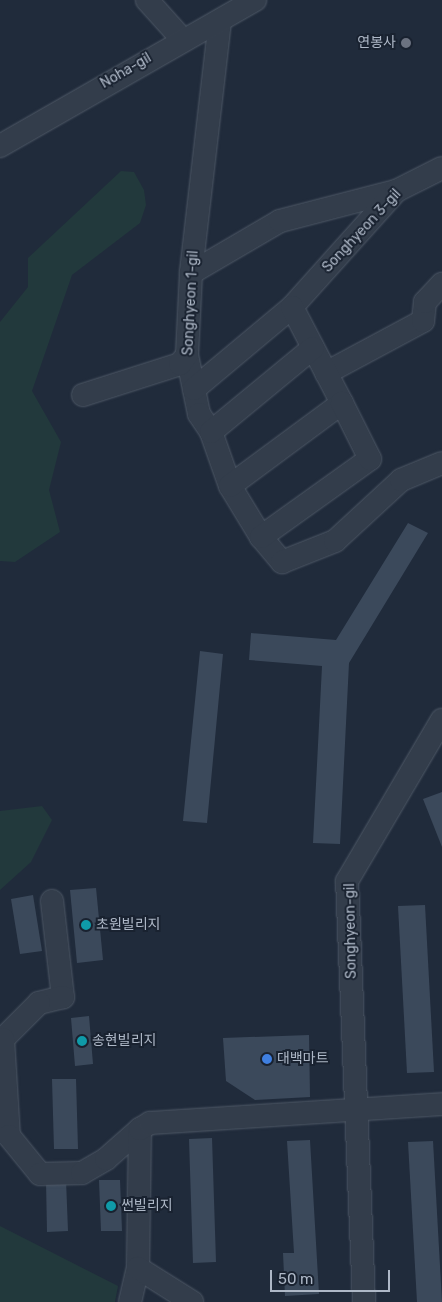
<!DOCTYPE html>
<html>
<head>
<meta charset="utf-8">
<style>
	body { margin:0 }
	#map { position:relative; width:442px; height:1302px; overflow:hidden; background:#202b3b; font-family:Rubik,"Noto Sans KR",sans-serif }
	div>[style] { position:absolute }
	.green>* { inset:0; background:#22393c }
	.building>* { inset:0; background:#3b495b }
	.roads { filter:drop-shadow(0 0 1px #4e5866) drop-shadow(0 0 1px #4e5866) }
	.minor>* { height:22px; margin:-11px; padding:0 11px; transform-origin:11px; border-radius:11px; background:#333d4b }
	.dots>* { width:14px; height:14px; translate:-50% -50%; box-sizing:border-box; border:2px solid #192230; border-radius:50% }
	span { translate:-50% -50%; white-space:nowrap; text-align:center; line-height:1.15; -webkit-text-stroke:4px #192230; paint-order:stroke }
	.poi-label { font-size:14px; color:#aeb8c7 }
	.right { translate:-100% -50%; text-align:right }
	.left { translate:0 -50%; text-align:left }
	.street-label { font-size:14px; color:#aeb8c7 }
	.scale { position:absolute; left:270px; top:1270px; width:120px; height:22px; box-sizing:border-box; border:2px solid #aeb8c7; border-top:0; padding-left:6px; font-size:15px; line-height:18px; white-space:nowrap; color:#aeb8c7; -webkit-text-stroke:4px #192230; paint-order:stroke }
</style>
</head>
<body>
<div id="map">
	<div class="green">
		<i style="clip-path:polygon(121px 171px,134px 172px,144px 190px,146px 205px,140px 223px,72px 275px,32px 391px,61px 442px,49px 490px,60px 532px,15px 562px,0 561px,0 322px,28px 287px,28px 258px)"></i>
		<i style="clip-path:polygon(42px 806px,52px 820px,31px 862px,0 890px,0 811px)"></i>
		<i style="clip-path:polygon(0 1226px,118px 1286px,115px 1302px,0 1302px)"></i>
	</div>
	<div class="building">
		<i style="clip-path:polygon(408px 523px,428px 533px,349px 663px,340px 844px,313px 843px,322px 666px,249px 660px,251px 633px,336px 640px)"></i>
		<i style="clip-path:polygon(200px 651px,223px 654px,207px 823px,183px 821px)"></i>
		<i style="clip-path:polygon(442px 792px,442px 847px,423px 799px)"></i>
		<i style="clip-path:polygon(96px 888px,103px 960px,77px 963px,70px 890px)"></i>
		<i style="clip-path:polygon(33px 895px,42px 951px,20px 954px,11px 899px)"></i>
		<i style="clip-path:polygon(425px 905px,434px 1072px,407px 1073px,398px 906px)"></i>
		<i style="clip-path:polygon(89px 1016px,93px 1064px,75px 1066px,71px 1018px)"></i>
		<i style="clip-path:polygon(309px 1035px,310px 1097px,255px 1100px,226px 1081px,223px 1038px)"></i>
		<i style="clip-path:polygon(52px 1079px,76px 1079px,78px 1149px,54px 1149px)"></i>
		<i style="clip-path:polygon(212px 1138px,216px 1262px,193px 1263px,189px 1139px)"></i>
		<i style="clip-path:polygon(310px 1140px,319px 1294px,285px 1296px,283px 1253px,294px 1253px,287px 1141px)"></i>
		<i style="clip-path:polygon(433px 1141px,442px 1302px,417px 1302px,408px 1142px)"></i>
		<i style="clip-path:polygon(46px 1180px,66px 1180px,68px 1231px,47px 1232px)"></i>
		<i style="clip-path:polygon(99px 1180px,120px 1180px,122px 1231px,101px 1231px)"></i>
	</div>
	<div class="roads">
		<div class="minor">
			<i style="left:147px;top:0;width:52px;rotate:48.1deg"></i>
			<i style="left:220px;top:21px;width:254px;rotate:96.6deg"></i>
			<i style="left:191px;top:273px;width:82px;rotate:92.8deg"></i>
			<i style="left:187px;top:355px;width:60px;rotate:78.5deg"></i>
			<i style="left:199px;top:414px;width:22px;rotate:56deg"></i>
			<i style="left:211px;top:432px;width:57px;rotate:70.6deg"></i>
			<i style="left:230px;top:486px;width:60px;rotate:58.7deg"></i>
			<i style="left:261px;top:537px;width:33px;rotate:50deg"></i>
			<i style="left:282px;top:562px;width:57px;rotate:-21.6deg"></i>
			<i style="left:335px;top:541px;width:90px;rotate:-42.7deg"></i>
			<i style="left:401px;top:480px;width:44px;rotate:-22.5deg"></i>
			<i style="left:0;top:146px;width:294px;rotate:-29.8deg"></i>
			<i style="left:191px;top:273px;width:103px;rotate:-30.3deg"></i>
			<i style="left:280px;top:221px;width:120px;rotate:-14.5deg"></i>
			<i style="left:292px;top:307px;width:156px;rotate:-48.1deg"></i>
			<i style="left:396px;top:191px;width:51px;rotate:-26.6deg"></i>
			<i style="left:326px;top:373px;width:110px;rotate:-28.2deg"></i>
			<i style="left:423px;top:321px;width:19px;rotate:-84deg"></i>
			<i style="left:425px;top:302px;width:25px;rotate:-47deg"></i>
			<i style="left:194px;top:389px;width:128px;rotate:-39.9deg"></i>
			<i style="left:292px;top:307px;width:108px;rotate:62.5deg"></i>
			<i style="left:342px;top:403px;width:139px;rotate:143.5deg"></i>
			<i style="left:83px;top:395px;width:102px;rotate:-17.7deg"></i>
			<i style="left:180px;top:364px;width:11px;rotate:-52deg"></i>
			<i style="left:211px;top:432px;width:132px;rotate:-39.5deg"></i>
			<i style="left:261px;top:537px;width:134px;rotate:-35.6deg"></i>
			<i style="left:370px;top:459px;width:63px;rotate:-116.6deg"></i>
			<i style="left:52px;top:901px;width:97px;rotate:83.5deg"></i>
			<i style="left:63px;top:997px;width:25px;rotate:166deg"></i>
			<i style="left:39px;top:1003px;width:51px;rotate:135deg"></i>
			<i style="left:3px;top:1039px;width:97px;rotate:86.5deg"></i>
			<i style="left:9px;top:1136px;width:49px;rotate:50.8deg"></i>
			<i style="left:40px;top:1174px;width:42px;rotate:-1.4deg"></i>
			<i style="left:82px;top:1173px;width:28px;rotate:-30deg"></i>
			<i style="left:106px;top:1159px;width:45px;rotate:-41.4deg"></i>
			<i style="left:138px;top:1268px;width:139px;rotate:-89.2deg"></i>
			<i style="left:140px;top:1129px;width:12px;rotate:-31deg"></i>
			<i style="left:150px;top:1123px;width:293px;rotate:-3.7deg"></i>
			<i style="left:130px;top:1302px;width:35px;rotate:-77deg"></i>
			<i style="left:138px;top:1268px;width:64px;rotate:32.2deg"></i>
			<i style="left:364px;top:1302px;width:421px;rotate:-92.3deg"></i>
			<i style="left:347px;top:881px;width:187px;rotate:-59.5deg"></i>
		</div>
	</div>
	<div class="dots">
		<i style="left:406px;top:43px;background:#6b7280"></i>
		<i style="left:86px;top:925px;background:#0f9aa8"></i>
		<i style="left:82px;top:1041px;background:#0f9aa8"></i>
		<i style="left:267px;top:1059px;background:#3f7fe0"></i>
		<i style="left:111px;top:1206px;background:#0f9aa8"></i>
	</div>
	<div class="poi-label">
		<span class="right" style="left:396px;top:43px">연봉사</span>
		<span class="left" style="left:96px;top:925px">초원빌리지</span>
		<span class="left" style="left:92px;top:1041px">송현빌리지</span>
		<span class="left" style="left:277px;top:1059px">대백마트</span>
		<span class="left" style="left:121px;top:1206px">썬빌리지</span>
	</div>
	<div class="street-label">
		<span style="left:126px;top:71px;rotate:-30deg">Noha-gil</span>
		<span style="left:362px;top:231px;rotate:-47deg">Songhyeon 3-gil</span>
		<span style="left:191px;top:303px;rotate:-87deg">Songhyeon 1-gil</span>
		<span style="left:351px;top:931px;rotate:-91deg">Songhyeon-gil</span>
	</div>
	<div class="scale">50 m</div>
</div>
</body>
</html>
